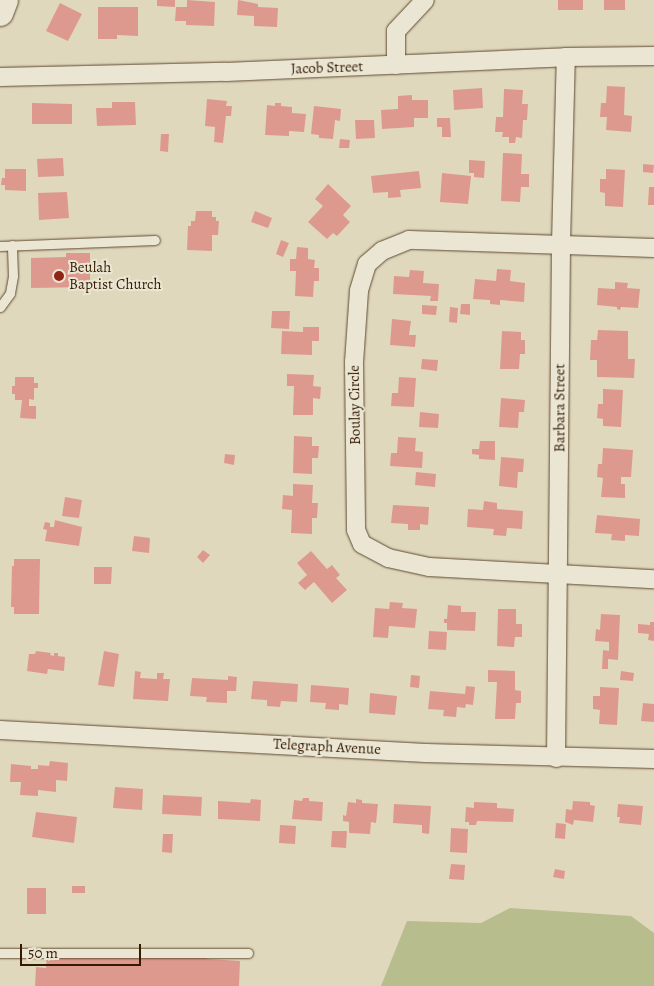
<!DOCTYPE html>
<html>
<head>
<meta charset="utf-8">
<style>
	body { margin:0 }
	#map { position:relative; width:654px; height:986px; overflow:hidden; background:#e0d8bd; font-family:Alegreya,serif }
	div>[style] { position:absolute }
	.green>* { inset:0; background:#b8bd8d }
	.building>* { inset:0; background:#de998f }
	.roads { filter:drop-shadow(0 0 1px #5f4a2f) drop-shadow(0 0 1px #5f4a2f) }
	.lane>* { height:9px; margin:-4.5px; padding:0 4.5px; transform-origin:4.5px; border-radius:4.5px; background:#ebe6d4 }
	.street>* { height:18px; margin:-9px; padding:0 9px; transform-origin:9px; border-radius:9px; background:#ebe6d4 }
	.secondary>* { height:25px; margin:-12.5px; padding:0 12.5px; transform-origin:12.5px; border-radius:12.5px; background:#ebe6d4 }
	.dots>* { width:14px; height:14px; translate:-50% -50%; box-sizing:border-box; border:2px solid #ebe6d4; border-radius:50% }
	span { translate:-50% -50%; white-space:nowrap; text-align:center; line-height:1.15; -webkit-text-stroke:4px #ebe6d4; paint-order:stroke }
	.street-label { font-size:15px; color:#341b00 }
	.poi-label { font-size:15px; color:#341b00 }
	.left { translate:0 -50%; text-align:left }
	.scale { position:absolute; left:20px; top:944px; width:121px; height:22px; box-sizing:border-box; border:2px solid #341b00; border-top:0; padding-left:6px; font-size:15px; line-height:18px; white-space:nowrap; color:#341b00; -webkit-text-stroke:4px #ebe6d4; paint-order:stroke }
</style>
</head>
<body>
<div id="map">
	<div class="green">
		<i style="clip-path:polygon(510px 908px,631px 916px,654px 933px,654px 986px,381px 986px,407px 921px,481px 923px)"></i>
	</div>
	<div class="building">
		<i style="clip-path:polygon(157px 0,175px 0,175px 7px,157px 6px)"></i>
		<i style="clip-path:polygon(187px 0,215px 2px,214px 26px,186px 25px,186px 21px,175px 21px,176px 7px,187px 7px)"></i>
		<i style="clip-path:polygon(238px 0,258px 4px,258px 7px,278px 8px,277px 27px,254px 26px,254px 16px,237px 15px)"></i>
		<i style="clip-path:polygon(558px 0,583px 0,583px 10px,558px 10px)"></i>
		<i style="clip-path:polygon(604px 0,625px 0,625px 10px,604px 10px)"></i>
		<i style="clip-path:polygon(60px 3px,82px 14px,68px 41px,46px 31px)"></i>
		<i style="clip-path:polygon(98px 7px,138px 7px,138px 36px,117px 35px,117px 39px,98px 39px)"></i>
		<i style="clip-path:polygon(607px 86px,625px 87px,624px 115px,632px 116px,631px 132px,606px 130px,607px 117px,600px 117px,601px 103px,606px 103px)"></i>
		<i style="clip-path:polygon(482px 88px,483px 108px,454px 110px,453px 90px)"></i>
		<i style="clip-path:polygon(504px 89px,523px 90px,522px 104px,528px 104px,527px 120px,523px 120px,522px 138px,516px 137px,515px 143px,509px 143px,509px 137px,502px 137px,503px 132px,495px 132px,496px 117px,503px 117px)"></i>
		<i style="clip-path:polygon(412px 95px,412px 100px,428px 100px,428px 118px,414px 118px,414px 127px,382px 129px,381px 110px,398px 109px,398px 96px)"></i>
		<i style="clip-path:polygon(207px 99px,227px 101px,226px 106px,232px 106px,231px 116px,226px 116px,223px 143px,214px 142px,215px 127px,205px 126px)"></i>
		<i style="clip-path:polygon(112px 102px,135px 102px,136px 125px,97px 126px,96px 108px,112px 108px)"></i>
		<i style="clip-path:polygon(32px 103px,72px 104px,72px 124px,32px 124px)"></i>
		<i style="clip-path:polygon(275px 103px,281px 103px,281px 106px,292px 107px,292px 113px,306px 114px,304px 132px,289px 131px,289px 136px,265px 135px,267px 105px,275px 106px)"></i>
		<i style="clip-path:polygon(314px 106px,341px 109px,340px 121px,335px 120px,333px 139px,319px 138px,319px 135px,311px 134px)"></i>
		<i style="clip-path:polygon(437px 118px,450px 118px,451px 137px,442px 137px,442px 127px,437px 127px)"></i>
		<i style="clip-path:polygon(355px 120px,374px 120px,375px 138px,356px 139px)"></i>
		<i style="clip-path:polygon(161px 134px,169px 134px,168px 152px,160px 151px)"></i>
		<i style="clip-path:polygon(340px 139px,350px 140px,349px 148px,339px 148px)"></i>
		<i style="clip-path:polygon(503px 153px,522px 154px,521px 174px,529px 174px,529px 187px,521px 187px,520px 202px,501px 201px)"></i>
		<i style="clip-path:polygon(63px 158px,64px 176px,38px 177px,37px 159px)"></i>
		<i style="clip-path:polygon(469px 160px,485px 161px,484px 178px,474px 177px,474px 173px,469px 173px)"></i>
		<i style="clip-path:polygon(643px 164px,654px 165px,653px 173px,643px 172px)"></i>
		<i style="clip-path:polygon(5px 169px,26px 169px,26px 191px,5px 190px,5px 185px,1px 185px,2px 178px,5px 178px)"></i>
		<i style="clip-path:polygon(606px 169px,625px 170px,623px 207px,605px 206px,605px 193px,600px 192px,600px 179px,606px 179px)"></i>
		<i style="clip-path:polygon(419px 171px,421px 188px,400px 190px,401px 197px,388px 198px,388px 192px,373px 193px,371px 176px)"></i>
		<i style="clip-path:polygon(442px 173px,471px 176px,468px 204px,440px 202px)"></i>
		<i style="clip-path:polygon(328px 184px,351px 206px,343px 215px,350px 222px,337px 236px,333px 233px,327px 239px,308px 222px,323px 206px,315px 199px)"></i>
		<i style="clip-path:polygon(649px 187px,654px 187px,654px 205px,648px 205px)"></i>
		<i style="clip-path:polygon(67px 192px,69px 218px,39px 220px,38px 193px)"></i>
		<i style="clip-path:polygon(196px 211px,212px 211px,212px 217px,216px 217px,216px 221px,219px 221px,218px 235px,212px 235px,212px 251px,187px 250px,188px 226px,191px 226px,191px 221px,195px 221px)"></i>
		<i style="clip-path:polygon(255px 211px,272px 218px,268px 228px,251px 222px)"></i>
		<i style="clip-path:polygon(281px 240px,289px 243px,283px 257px,276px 254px)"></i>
		<i style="clip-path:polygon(297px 247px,308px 248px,308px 259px,315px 260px,314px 268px,319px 268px,319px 281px,314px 281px,313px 297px,295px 296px,296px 271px,290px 271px,290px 259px,296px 259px)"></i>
		<i style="clip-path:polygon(66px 253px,90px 253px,90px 287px,31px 288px,31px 258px,66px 257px)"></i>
		<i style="clip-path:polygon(497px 269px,511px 270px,510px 281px,525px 283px,524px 302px,500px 300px,500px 305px,490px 304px,490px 300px,473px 299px,475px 279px,496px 281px)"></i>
		<i style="clip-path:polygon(410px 270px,424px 271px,423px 283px,439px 284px,438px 301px,430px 301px,431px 296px,393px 294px,394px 276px,409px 277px)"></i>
		<i style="clip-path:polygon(615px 282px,628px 283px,627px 288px,640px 289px,638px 308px,621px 307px,620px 310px,617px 309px,617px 307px,597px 305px,598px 288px,615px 289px)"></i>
		<i style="clip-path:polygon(461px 304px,470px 304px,470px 315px,460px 314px)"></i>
		<i style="clip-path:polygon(422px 305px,437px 306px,436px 315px,422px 314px)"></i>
		<i style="clip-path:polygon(450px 307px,458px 308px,457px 323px,449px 322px)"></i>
		<i style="clip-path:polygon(272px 311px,290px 311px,289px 329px,271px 328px)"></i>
		<i style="clip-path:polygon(392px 319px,411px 321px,409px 335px,416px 335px,415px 347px,390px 345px)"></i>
		<i style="clip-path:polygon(303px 327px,319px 327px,319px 341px,312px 341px,312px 355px,281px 354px,282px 331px,303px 332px)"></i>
		<i style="clip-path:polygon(598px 330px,628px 331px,628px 359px,635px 359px,634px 378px,597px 377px,597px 360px,590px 360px,591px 340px,597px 340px)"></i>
		<i style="clip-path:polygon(502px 331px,521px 332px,521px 340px,525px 340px,525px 354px,520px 354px,519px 369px,500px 369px)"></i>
		<i style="clip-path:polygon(422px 359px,438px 360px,437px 371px,421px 369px)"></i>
		<i style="clip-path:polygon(287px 374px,314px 375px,313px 386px,321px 387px,320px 399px,313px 398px,313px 415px,293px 415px,294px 386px,287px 386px)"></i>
		<i style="clip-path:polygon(15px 377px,34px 377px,34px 383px,38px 383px,38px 388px,34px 388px,34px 400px,29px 399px,29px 406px,36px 406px,36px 419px,20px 418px,22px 400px,15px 400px,15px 394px,12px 394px,12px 386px,15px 386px)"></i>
		<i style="clip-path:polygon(399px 377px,416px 378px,414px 407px,391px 406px,392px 393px,398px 393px)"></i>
		<i style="clip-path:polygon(603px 389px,623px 390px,621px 427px,603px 426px,603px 419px,597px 418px,598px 404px,603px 404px)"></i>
		<i style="clip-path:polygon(501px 398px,525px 400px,524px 412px,519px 412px,518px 428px,499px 427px)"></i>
		<i style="clip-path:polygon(420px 412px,439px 414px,438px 428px,419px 427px)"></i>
		<i style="clip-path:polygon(294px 436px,312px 437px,312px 446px,319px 446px,318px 458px,312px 458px,312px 474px,293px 473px)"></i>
		<i style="clip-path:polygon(398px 437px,416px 438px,415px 451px,423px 452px,422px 468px,390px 466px,391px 453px,397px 453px)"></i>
		<i style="clip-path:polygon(480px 441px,495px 441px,495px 460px,479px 459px,479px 455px,472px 454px,472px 449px,479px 449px)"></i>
		<i style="clip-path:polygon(603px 448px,633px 450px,631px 477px,621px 477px,621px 484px,625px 484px,625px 498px,601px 497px,603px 478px,597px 477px,598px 464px,602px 464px)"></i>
		<i style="clip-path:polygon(225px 454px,235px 455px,234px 465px,224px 463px)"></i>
		<i style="clip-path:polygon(501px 457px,524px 459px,523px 472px,518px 472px,517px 488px,499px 486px)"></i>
		<i style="clip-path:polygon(416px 472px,436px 474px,435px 487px,415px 485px)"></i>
		<i style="clip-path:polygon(293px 484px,313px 485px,312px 503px,318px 503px,317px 518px,312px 518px,312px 534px,291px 533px,292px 510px,282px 509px,283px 495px,293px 496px)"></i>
		<i style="clip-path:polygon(65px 497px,82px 500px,79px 518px,62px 516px)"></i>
		<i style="clip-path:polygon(484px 501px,497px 503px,497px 509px,523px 511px,522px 529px,507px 528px,506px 536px,493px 535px,494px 529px,467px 527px,468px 509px,483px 510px)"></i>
		<i style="clip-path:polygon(393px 505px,429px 507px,428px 525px,420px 524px,420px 530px,408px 530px,408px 524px,391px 523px)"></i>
		<i style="clip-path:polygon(597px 515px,640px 519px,639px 536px,625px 535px,625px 541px,611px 540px,612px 534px,595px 533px)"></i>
		<i style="clip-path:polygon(55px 520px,82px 527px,79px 546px,45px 541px,47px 530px,43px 529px,45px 522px,50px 523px,50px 527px,54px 527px)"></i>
		<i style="clip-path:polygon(134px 536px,150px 538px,149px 553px,132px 551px)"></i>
		<i style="clip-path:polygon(203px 550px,210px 555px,203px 563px,197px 557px)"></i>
		<i style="clip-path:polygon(311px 551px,327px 569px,332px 565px,340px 575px,336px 578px,347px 590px,332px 603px,314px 582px,305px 590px,298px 583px,307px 575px,297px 563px)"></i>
		<i style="clip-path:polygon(14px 559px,40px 559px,39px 614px,14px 614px,14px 607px,11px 607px,12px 566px,14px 566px)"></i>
		<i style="clip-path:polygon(94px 567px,112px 567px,111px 584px,94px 584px)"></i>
		<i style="clip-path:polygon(390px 602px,403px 603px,402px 608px,417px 609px,415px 628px,389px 626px,388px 638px,373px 637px,375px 608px,389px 609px)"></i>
		<i style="clip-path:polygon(448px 605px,461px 606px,461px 612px,476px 612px,475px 631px,447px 630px,447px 623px,444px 623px,444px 619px,447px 619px)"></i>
		<i style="clip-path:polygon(498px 609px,516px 609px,516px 624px,522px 624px,522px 637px,515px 637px,514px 647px,497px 646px)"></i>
		<i style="clip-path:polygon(601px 614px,620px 615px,618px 660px,608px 659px,608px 669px,602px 669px,603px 650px,609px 651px,609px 642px,595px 641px,596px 629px,600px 630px)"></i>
		<i style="clip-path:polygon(650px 622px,654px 622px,654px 641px,648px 640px,649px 634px,638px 633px,638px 624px,650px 625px)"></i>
		<i style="clip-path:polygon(429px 631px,447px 632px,446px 650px,428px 649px)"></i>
		<i style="clip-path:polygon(36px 651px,51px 653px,50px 655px,54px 656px,54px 653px,58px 653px,58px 656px,65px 657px,64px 671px,48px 669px,47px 674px,27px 671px,29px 654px,35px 654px)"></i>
		<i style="clip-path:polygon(104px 651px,119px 654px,114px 687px,98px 685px)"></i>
		<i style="clip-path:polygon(488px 670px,515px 671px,515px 690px,521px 691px,521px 703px,516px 703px,515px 719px,495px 719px,497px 682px,488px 682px)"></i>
		<i style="clip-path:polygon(135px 671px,141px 672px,140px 678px,157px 679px,157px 673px,164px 673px,163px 679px,170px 679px,168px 701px,133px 699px)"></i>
		<i style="clip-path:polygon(621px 671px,634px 673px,633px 681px,620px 680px)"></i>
		<i style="clip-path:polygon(411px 675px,420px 676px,419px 688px,410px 687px)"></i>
		<i style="clip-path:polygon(228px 676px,237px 677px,236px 691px,227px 691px,227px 703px,206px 702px,207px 697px,190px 696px,192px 678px,228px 680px)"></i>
		<i style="clip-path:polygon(253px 681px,298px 684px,297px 702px,281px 701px,280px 707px,267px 706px,267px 700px,251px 699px)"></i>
		<i style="clip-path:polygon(311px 685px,349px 688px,348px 705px,339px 704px,339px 710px,325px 709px,326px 703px,310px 702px)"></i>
		<i style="clip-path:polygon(466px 686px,475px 687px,473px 705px,466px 704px,465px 708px,457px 707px,456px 717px,443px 716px,444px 710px,428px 709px,430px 691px,465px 694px)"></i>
		<i style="clip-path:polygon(600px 687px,619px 688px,617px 725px,599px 724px,600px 710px,593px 709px,593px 696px,600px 696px)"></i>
		<i style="clip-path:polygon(370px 693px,397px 696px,395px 715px,369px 713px)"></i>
		<i style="clip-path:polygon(643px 703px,654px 704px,654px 722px,641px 721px)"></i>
		<i style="clip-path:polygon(50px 761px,68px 763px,67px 781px,56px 780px,56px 792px,38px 790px,38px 796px,20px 795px,21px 782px,10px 782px,11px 764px,31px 766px,31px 769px,38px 769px,38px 765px,49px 766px)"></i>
		<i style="clip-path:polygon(115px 787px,143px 789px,142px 810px,113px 808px)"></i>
		<i style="clip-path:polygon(163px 795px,202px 797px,201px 816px,162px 814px)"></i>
		<i style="clip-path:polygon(303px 798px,309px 798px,309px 801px,323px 802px,322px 821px,292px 819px,294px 800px,302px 801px)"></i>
		<i style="clip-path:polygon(251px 799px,261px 800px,260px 821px,218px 819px,218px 801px,250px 803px)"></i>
		<i style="clip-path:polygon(356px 799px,362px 800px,362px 803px,378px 804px,376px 823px,371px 822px,370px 834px,349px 833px,349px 822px,343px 821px,343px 815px,346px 816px,348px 802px,356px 803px)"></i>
		<i style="clip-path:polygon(573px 801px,590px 802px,590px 805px,595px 806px,593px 822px,574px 820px,573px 825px,565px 822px,566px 809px,572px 810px)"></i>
		<i style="clip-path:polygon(474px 802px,497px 803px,497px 808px,514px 809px,513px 822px,477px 821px,476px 825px,469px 825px,469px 822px,465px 822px,466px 807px,474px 808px)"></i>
		<i style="clip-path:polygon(394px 804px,431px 806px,429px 834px,422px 833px,422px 825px,393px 823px)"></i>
		<i style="clip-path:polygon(618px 804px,643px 806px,641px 825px,619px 823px,620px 817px,617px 817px)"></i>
		<i style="clip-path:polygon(36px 812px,77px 817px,74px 843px,32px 837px)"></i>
		<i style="clip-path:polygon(556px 823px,566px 824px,565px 839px,555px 838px)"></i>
		<i style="clip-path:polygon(280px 825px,296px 826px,295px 844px,279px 843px)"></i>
		<i style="clip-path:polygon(451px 828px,468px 829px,467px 853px,450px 852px)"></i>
		<i style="clip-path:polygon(332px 831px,347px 831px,346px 848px,331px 847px)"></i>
		<i style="clip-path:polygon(163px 834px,173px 834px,172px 853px,162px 852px)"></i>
		<i style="clip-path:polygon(451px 864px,465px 865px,464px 880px,449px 879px)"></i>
		<i style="clip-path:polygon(555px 869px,565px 871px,564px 879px,553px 877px)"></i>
		<i style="clip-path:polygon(72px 886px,85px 886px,85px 893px,72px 893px)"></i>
		<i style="clip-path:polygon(27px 888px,46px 888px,46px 914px,27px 914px)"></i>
		<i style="clip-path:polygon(47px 954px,180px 958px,180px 954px,207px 956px,207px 959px,240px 961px,239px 986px,35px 986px,36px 967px,46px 968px)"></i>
	</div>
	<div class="roads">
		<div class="lane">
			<i style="left:0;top:246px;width:155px;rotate:-2.2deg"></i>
			<i style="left:0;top:307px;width:17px;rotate:-54deg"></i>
			<i style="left:10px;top:293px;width:17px;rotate:-80deg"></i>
			<i style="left:13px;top:276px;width:31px;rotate:-92deg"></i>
			<i style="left:0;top:953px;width:248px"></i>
		</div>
		<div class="street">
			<i style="left:396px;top:65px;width:34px;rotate:-90deg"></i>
			<i style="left:396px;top:31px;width:42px;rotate:-46.9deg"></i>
			<i style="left:0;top:77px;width:226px;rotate:-1.3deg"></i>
			<i style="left:226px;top:72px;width:340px;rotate:-2.5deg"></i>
			<i style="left:566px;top:57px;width:88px;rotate:-0.7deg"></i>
			<i style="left:654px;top:248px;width:245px;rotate:-178.1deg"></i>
			<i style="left:409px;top:240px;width:29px;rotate:158deg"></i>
			<i style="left:382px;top:251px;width:20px;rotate:139deg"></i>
			<i style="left:367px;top:264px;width:28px;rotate:107deg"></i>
			<i style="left:359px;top:291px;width:71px;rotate:94deg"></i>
			<i style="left:354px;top:362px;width:168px;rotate:89.3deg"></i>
			<i style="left:356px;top:530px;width:15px;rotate:67deg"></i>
			<i style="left:362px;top:544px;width:30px;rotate:28deg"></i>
			<i style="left:388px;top:558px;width:42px;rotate:12.4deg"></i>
			<i style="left:429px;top:567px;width:225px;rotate:3.1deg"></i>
			<i style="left:0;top:730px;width:426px;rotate:3.1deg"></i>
			<i style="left:425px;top:753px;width:229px;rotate:1.5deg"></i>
			<i style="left:556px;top:758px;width:515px;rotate:-89.44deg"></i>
			<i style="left:561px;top:243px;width:186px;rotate:-88.5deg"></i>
		</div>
		<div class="secondary">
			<i style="left:0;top:13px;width:14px;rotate:-69deg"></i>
		</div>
	</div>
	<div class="dots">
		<i style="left:59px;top:276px;background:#8f2418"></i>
	</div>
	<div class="street-label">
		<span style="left:327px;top:68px;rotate:-2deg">Jacob Street</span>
		<span style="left:355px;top:405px;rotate:-91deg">Boulay Circle</span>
		<span style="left:560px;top:408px;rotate:-90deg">Barbara Street</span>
		<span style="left:327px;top:747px;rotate:3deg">Telegraph Avenue</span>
	</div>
	<div class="poi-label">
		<span class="left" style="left:69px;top:276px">Beulah<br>Baptist Church</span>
	</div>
	<div class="scale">50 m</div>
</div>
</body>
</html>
